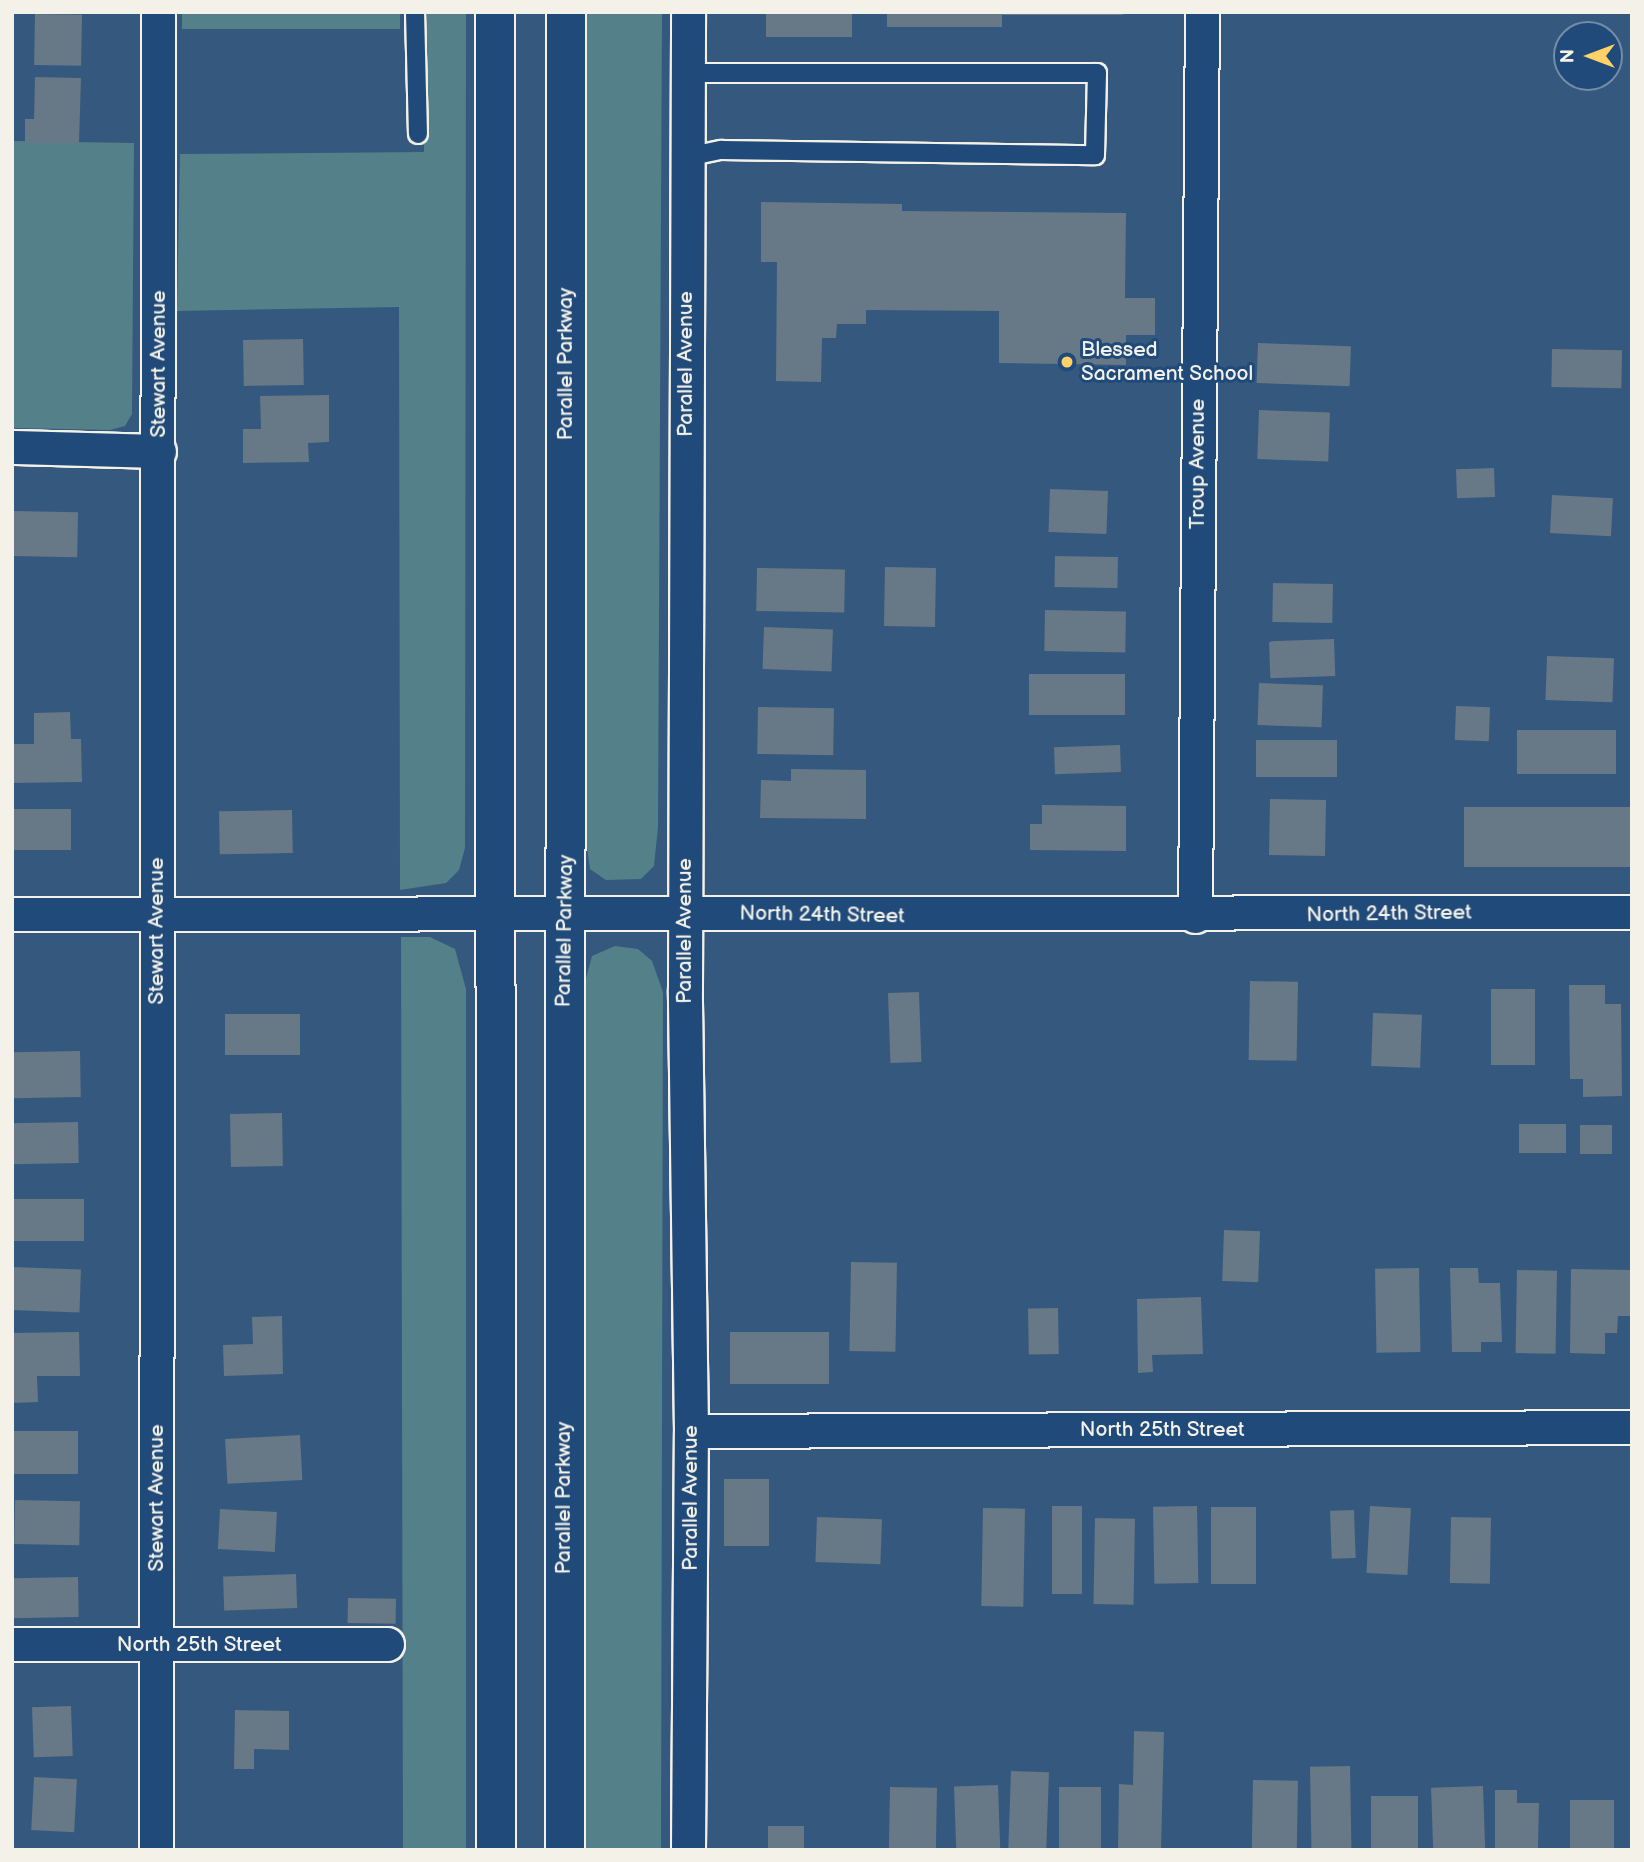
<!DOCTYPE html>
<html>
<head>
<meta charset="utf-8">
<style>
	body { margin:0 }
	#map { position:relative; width:1644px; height:1862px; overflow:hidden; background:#35587e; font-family:"Balsamiq Sans",sans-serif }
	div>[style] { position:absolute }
	.green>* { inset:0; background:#538089; transform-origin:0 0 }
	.building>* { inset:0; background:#677887; transform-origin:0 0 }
	.roads { filter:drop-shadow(2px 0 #f4f1e8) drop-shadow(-2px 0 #f4f1e8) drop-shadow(0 2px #f4f1e8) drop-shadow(0 -2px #f4f1e8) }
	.lane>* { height:18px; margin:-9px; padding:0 9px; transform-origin:9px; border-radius:9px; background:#1f4a7a }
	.street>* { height:33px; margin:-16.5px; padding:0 16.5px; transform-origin:16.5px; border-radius:16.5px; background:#1f4a7a }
	.secondary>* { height:38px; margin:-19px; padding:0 19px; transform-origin:19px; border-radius:19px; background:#1f4a7a }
	.dots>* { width:19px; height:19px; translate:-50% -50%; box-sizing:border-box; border:4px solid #1f4a7a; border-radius:50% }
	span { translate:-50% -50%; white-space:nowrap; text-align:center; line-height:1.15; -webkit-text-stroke:6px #1f4a7a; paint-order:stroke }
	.poi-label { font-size:21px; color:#f4f1e8 }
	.left { translate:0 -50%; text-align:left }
	.street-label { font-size:21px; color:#f4f1e8 }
	.frame { position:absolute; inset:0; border:14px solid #f4f1e8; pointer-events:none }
	.north { position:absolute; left:1553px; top:21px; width:70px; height:70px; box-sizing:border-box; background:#1f4a7a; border:2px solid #748da6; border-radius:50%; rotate:270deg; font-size:19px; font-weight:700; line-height:28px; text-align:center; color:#f4f1e8 }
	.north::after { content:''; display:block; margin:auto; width:24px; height:32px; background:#ffd166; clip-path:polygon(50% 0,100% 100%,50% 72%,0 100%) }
</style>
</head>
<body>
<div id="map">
	<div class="green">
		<i style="left:182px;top:12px;width:218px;height:17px"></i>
		<i style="clip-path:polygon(424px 12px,466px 12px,465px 848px,459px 870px,446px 883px,400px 890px,399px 307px,177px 311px,180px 154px,424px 152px)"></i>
		<i style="clip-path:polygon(586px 12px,662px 12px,658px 827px,654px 866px,641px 879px,606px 880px,590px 869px,585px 834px)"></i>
		<i style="clip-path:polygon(12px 141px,134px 143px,132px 414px,125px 426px,110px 430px,12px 428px)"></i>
		<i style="clip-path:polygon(401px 937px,430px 937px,455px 949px,466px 989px,466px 1850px,403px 1850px)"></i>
		<i style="clip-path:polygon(615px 946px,638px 949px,652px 961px,663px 992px,661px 1850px,580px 1850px,579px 1410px,585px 982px,592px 956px)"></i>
	</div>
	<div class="building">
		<i style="left:766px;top:12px;width:86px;height:25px"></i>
		<i style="clip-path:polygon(887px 12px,1123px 12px,1123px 15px,1002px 15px,1002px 27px,887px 27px)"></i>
		<i style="left:35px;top:14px;width:47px;height:51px;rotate:1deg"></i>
		<i style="clip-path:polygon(35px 77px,81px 78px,79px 143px,25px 143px,25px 119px,34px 119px)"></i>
		<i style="clip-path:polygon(761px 202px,902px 204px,902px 211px,1126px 213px,1125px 298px,1155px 298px,1155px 335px,1126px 335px,1126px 365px,999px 363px,999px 311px,866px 310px,866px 324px,837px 324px,836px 338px,822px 338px,821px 382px,776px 381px,777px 262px,761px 262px)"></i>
		<i style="left:303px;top:339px;width:46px;height:60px;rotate:89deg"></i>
		<i style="left:1258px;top:343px;width:93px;height:40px;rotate:2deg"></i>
		<i style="left:1552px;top:349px;width:70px;height:38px;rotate:1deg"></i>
		<i style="clip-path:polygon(329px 395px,329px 442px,308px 443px,309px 462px,243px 463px,243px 429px,261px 429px,260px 396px)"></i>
		<i style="left:1259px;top:410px;width:71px;height:49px;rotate:2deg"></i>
		<i style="left:1494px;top:468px;width:29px;height:38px;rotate:88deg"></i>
		<i style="left:1050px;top:489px;width:58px;height:43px;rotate:2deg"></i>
		<i style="left:1552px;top:495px;width:61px;height:38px;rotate:3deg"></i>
		<i style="left:12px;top:511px;width:66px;height:45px;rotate:1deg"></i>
		<i style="left:1055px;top:556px;width:63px;height:31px;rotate:1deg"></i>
		<i style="left:885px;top:567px;width:51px;height:59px;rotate:1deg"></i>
		<i style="left:757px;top:568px;width:88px;height:43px;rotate:1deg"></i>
		<i style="left:1273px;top:583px;width:60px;height:39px;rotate:1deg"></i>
		<i style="left:1045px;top:610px;width:81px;height:41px;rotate:1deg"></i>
		<i style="left:764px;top:627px;width:69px;height:42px;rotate:2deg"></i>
		<i style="left:1334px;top:639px;width:37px;height:65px;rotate:88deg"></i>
		<i style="left:1547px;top:656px;width:67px;height:44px;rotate:2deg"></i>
		<i style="left:1029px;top:674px;width:96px;height:41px"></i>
		<i style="left:1259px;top:683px;width:64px;height:42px;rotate:2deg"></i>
		<i style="left:1456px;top:706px;width:34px;height:34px;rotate:2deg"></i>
		<i style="left:758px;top:707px;width:76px;height:47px;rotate:1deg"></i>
		<i style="clip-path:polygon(70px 712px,71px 739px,81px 739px,82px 782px,12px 783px,12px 744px,34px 744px,34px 713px)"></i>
		<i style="left:1616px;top:730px;width:44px;height:99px;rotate:90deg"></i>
		<i style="left:1256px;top:740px;width:81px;height:37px"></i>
		<i style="left:1120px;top:745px;width:27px;height:66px;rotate:88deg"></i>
		<i style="clip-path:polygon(791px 769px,866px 770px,866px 819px,760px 818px,761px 780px,791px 781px)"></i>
		<i style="left:1270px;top:799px;width:56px;height:56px;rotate:1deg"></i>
		<i style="clip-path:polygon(1042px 805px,1126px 806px,1126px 851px,1030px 850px,1030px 824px,1042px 824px)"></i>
		<i style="left:1632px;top:807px;width:60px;height:168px;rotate:90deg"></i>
		<i style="left:12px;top:809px;width:59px;height:41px"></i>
		<i style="left:292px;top:810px;width:43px;height:73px;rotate:89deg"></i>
		<i style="left:1250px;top:981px;width:48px;height:79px;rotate:1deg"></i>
		<i style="clip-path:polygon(1569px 985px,1605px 985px,1605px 1004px,1621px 1004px,1622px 1096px,1583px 1097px,1583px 1079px,1570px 1079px)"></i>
		<i style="left:1491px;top:989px;width:44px;height:76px"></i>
		<i style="left:919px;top:992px;width:70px;height:31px;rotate:88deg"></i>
		<i style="left:1373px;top:1013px;width:49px;height:53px;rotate:2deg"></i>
		<i style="left:300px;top:1014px;width:41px;height:75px;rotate:90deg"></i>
		<i style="left:80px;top:1051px;width:46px;height:68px;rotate:89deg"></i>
		<i style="left:282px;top:1113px;width:53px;height:52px;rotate:89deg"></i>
		<i style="left:78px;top:1122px;width:41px;height:66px;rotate:89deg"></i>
		<i style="left:1519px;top:1124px;width:47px;height:29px"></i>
		<i style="left:1580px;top:1125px;width:32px;height:29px"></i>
		<i style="left:12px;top:1199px;width:72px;height:42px"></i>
		<i style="left:1224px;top:1230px;width:36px;height:51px;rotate:2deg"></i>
		<i style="left:851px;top:1262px;width:46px;height:89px;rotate:1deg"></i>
		<i style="left:12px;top:1267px;width:69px;height:43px;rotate:2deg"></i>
		<i style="left:1419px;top:1268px;width:84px;height:44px;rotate:89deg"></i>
		<i style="clip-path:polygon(1450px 1268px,1478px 1268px,1479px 1283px,1500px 1283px,1502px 1342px,1481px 1342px,1481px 1352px,1452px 1352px)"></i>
		<i style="clip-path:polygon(1571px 1269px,1632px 1270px,1632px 1316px,1618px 1316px,1617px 1333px,1605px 1333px,1605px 1354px,1570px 1353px)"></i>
		<i style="left:1517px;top:1270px;width:40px;height:83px;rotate:1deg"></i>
		<i style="clip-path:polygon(1201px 1297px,1203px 1354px,1152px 1355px,1153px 1372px,1138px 1373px,1137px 1299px)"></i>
		<i style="left:1058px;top:1308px;width:46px;height:30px;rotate:89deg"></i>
		<i style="clip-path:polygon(282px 1316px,283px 1374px,224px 1376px,223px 1345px,253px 1344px,252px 1317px)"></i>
		<i style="clip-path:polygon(79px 1332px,80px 1376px,37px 1376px,38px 1402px,12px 1403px,12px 1333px)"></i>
		<i style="left:730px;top:1332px;width:99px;height:52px"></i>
		<i style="left:13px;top:1431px;width:65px;height:43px"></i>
		<i style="left:300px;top:1435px;width:45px;height:75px;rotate:87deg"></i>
		<i style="left:724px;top:1479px;width:45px;height:67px"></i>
		<i style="left:15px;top:1500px;width:65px;height:44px;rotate:1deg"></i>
		<i style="left:1052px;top:1506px;width:30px;height:88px"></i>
		<i style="left:1197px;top:1506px;width:77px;height:44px;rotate:89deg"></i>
		<i style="left:1370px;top:1506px;width:41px;height:67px;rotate:3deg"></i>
		<i style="left:1211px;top:1507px;width:45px;height:77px"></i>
		<i style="left:983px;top:1508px;width:42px;height:98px;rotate:1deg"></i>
		<i style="left:220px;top:1509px;width:57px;height:40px;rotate:3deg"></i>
		<i style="left:1354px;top:1510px;width:48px;height:24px;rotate:88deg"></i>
		<i style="left:817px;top:1517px;width:65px;height:45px;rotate:2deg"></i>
		<i style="left:1451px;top:1517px;width:40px;height:66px;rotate:1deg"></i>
		<i style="left:1095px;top:1518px;width:40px;height:86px;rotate:1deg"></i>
		<i style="left:296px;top:1574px;width:34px;height:73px;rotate:88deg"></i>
		<i style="left:78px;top:1577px;width:40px;height:66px;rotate:89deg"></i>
		<i style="left:348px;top:1598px;width:48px;height:25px;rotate:1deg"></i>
		<i style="left:71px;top:1706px;width:50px;height:39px;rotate:88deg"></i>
		<i style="clip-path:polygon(235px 1710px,289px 1711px,289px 1750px,254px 1749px,254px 1769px,234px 1769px)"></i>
		<i style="clip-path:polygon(1134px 1731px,1164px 1732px,1161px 1850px,1118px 1850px,1119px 1784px,1133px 1785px)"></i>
		<i style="left:1350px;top:1766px;width:84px;height:40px;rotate:89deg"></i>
		<i style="left:1011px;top:1771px;width:38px;height:79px;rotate:2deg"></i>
		<i style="left:34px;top:1777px;width:43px;height:53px;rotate:3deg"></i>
		<i style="left:1253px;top:1780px;width:45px;height:70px;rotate:1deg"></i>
		<i style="left:998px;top:1785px;width:65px;height:44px;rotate:88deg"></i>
		<i style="left:1483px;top:1786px;width:64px;height:52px;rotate:88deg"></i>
		<i style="left:890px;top:1787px;width:47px;height:61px;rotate:1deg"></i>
		<i style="left:1059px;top:1787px;width:42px;height:61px"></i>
		<i style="clip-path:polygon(1495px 1790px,1517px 1790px,1517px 1803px,1539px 1803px,1538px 1849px,1495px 1849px)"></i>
		<i style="left:1371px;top:1796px;width:47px;height:54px"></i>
		<i style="left:1570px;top:1800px;width:44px;height:50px"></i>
		<i style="left:804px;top:1826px;width:24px;height:36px;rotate:90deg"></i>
	</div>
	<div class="roads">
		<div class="lane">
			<i style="left:415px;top:12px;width:122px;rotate:88.6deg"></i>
			<i style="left:687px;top:157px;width:35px;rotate:-12deg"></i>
			<i style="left:721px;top:150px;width:374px;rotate:0.8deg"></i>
			<i style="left:1095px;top:155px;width:82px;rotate:-88.6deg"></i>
			<i style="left:1097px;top:73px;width:410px;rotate:180deg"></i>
		</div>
		<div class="street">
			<i style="left:12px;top:447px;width:147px;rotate:1.6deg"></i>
			<i style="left:12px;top:914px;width:1620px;rotate:-0.07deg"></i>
			<i style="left:1195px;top:916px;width:904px;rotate:-89.56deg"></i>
			<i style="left:691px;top:1431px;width:941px;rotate:-0.24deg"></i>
			<i style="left:12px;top:1644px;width:375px"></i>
			<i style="left:156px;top:1850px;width:1838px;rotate:-89.94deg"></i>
			<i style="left:688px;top:1850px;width:419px;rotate:-89.6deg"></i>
			<i style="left:691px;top:1431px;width:442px;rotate:-90.8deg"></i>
			<i style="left:685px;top:989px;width:977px;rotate:-89.82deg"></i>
		</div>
		<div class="secondary">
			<i style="left:495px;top:12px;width:1838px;rotate:89.97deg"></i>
			<i style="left:565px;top:1850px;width:1838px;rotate:-89.97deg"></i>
		</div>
	</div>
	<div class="dots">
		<i style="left:1067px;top:362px;background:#ffd166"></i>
	</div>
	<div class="poi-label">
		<span class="left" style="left:1081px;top:362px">Blessed<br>Sacrament School</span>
	</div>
	<div class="street-label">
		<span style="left:159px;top:364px;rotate:-90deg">Stewart Avenue</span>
		<span style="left:566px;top:364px;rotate:-90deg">Parallel Parkway</span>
		<span style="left:686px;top:364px;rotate:-90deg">Parallel Avenue</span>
		<span style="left:1198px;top:464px;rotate:-90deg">Troup Avenue</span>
		<span style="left:1389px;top:914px;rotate:-1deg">North 24th Street</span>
		<span style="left:822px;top:915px;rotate:1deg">North 24th Street</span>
		<span style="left:157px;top:931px;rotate:-90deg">Stewart Avenue</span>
		<span style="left:565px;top:931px;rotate:-89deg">Parallel Parkway</span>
		<span style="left:685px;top:931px;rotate:-90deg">Parallel Avenue</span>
		<span style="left:1162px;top:1430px">North 25th Street</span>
		<span style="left:157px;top:1498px;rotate:-90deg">Stewart Avenue</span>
		<span style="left:564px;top:1498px;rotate:-90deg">Parallel Parkway</span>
		<span style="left:691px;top:1498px;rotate:-90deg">Parallel Avenue</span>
		<span style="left:199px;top:1645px">North 25th Street</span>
	</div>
	<div class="frame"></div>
	<div class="north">N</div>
</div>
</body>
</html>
